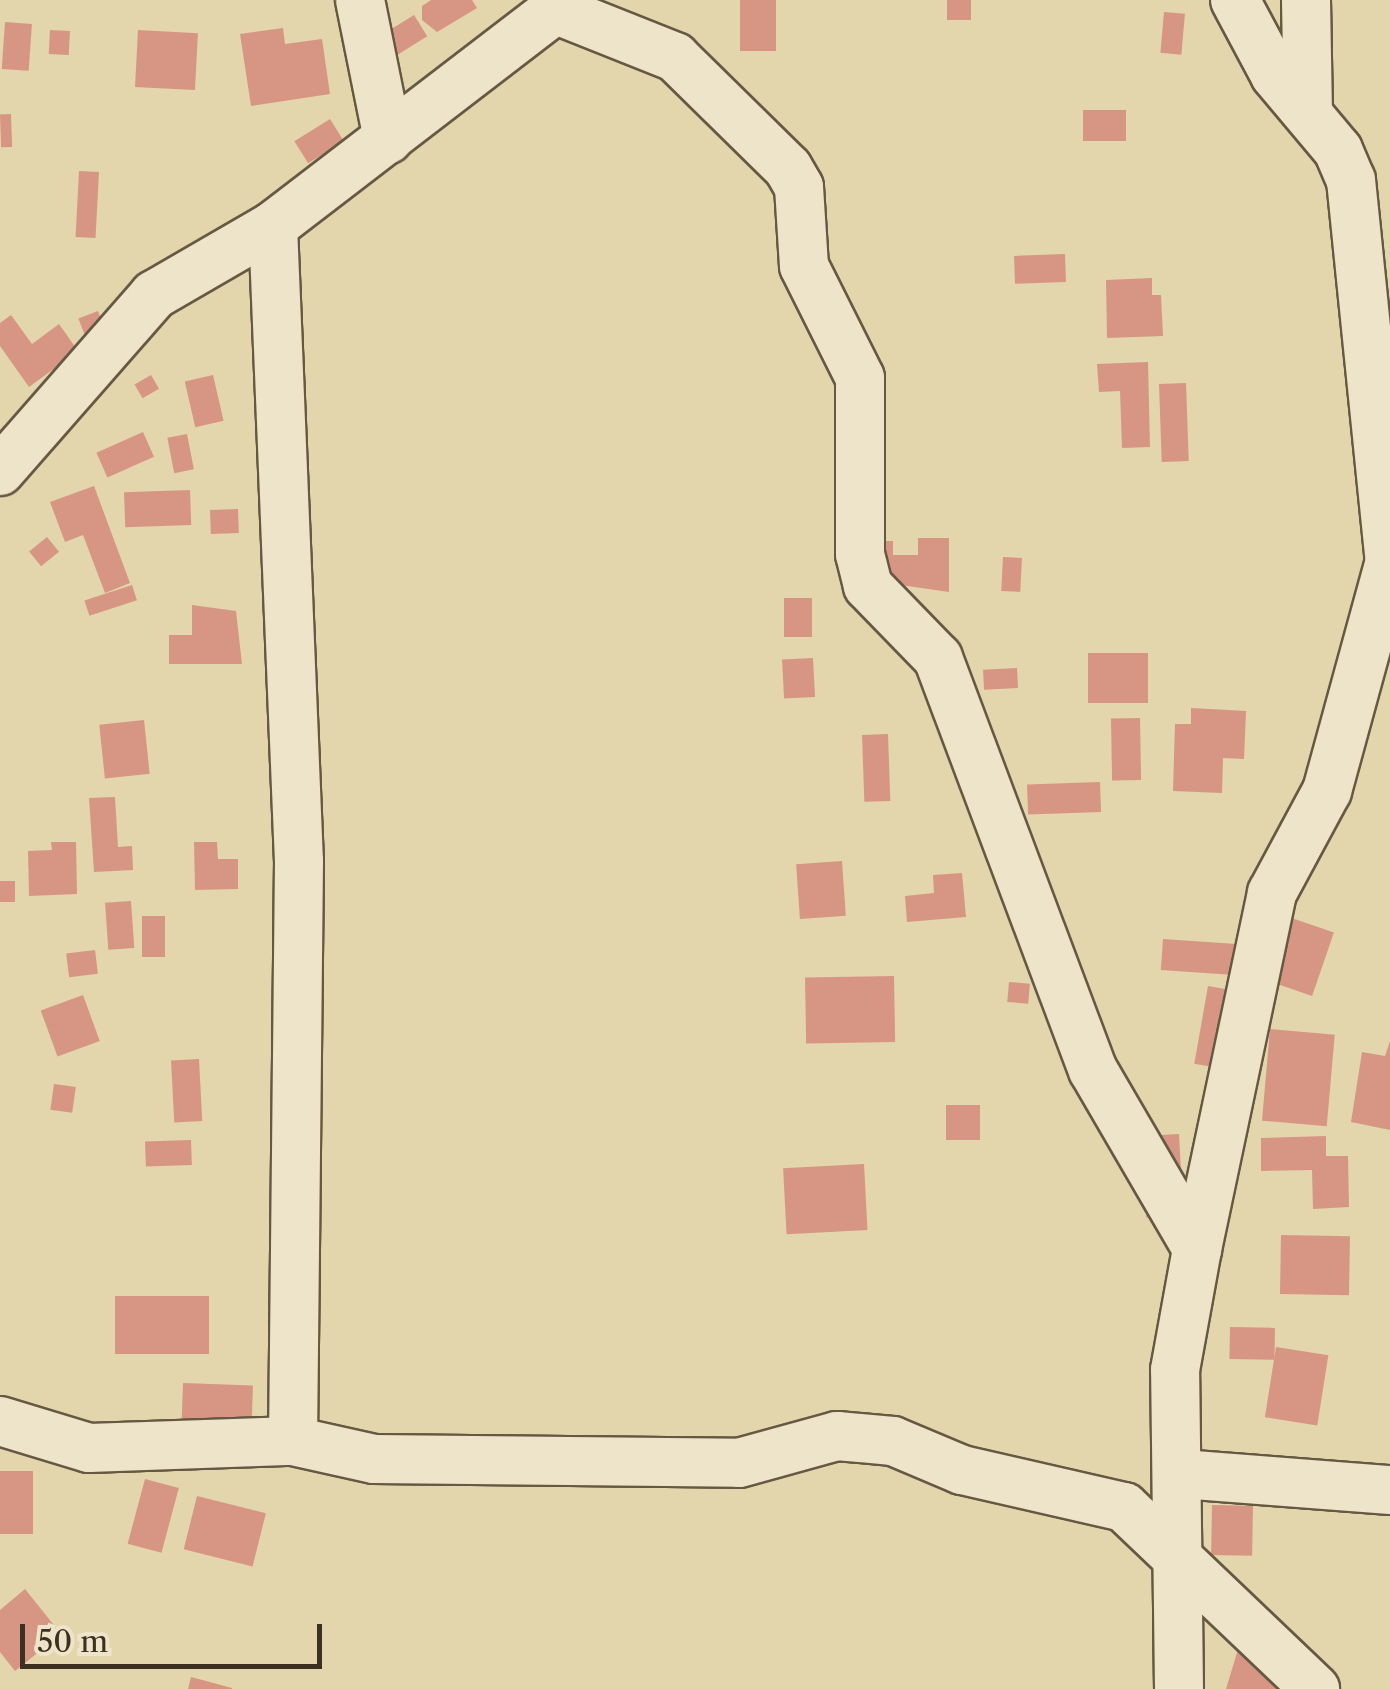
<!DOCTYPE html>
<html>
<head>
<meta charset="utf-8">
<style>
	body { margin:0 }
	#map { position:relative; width:1390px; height:1689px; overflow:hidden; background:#e3d5ac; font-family:"Libre Caslon Text",serif }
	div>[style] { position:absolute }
	.building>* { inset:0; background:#d79683; transform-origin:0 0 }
	.roads { filter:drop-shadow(2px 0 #665943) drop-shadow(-2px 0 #665943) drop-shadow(0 2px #665943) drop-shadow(0 -2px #665943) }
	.street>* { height:48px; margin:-24px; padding:0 24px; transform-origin:24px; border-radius:24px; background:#ede4c9 }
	span { translate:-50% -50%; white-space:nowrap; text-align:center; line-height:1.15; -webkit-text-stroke:8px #ede4c9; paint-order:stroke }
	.scale { position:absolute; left:20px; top:1624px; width:302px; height:45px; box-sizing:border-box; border:5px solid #3c3020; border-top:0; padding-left:12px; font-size:30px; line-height:35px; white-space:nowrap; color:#3c3020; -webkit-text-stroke:8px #ede4c9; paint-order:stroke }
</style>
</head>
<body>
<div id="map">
	<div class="building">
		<i style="clip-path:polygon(431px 0,472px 0,477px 8px,437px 32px,422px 20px,422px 6px)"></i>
		<i style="left:740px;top:0;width:36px;height:51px"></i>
		<i style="left:947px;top:0;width:24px;height:20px"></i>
		<i style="left:1164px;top:12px;width:21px;height:41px;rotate:5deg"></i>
		<i style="left:414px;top:15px;width:25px;height:36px;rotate:58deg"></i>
		<i style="left:5px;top:22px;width:27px;height:47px;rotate:4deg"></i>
		<i style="clip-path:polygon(283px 28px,285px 44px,322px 39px,330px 94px,251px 106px,240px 34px)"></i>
		<i style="left:50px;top:30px;width:20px;height:24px;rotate:3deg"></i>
		<i style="left:138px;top:30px;width:60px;height:57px;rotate:3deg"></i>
		<i style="left:1083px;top:110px;width:43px;height:31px"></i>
		<i style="left:11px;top:114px;width:33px;height:11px;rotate:88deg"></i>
		<i style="left:330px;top:119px;width:26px;height:42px;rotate:58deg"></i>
		<i style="left:79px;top:171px;width:20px;height:66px;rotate:3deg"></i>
		<i style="left:1065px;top:254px;width:28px;height:51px;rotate:88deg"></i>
		<i style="clip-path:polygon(1152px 278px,1152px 295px,1161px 295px,1163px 336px,1107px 338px,1106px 280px)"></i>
		<i style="left:98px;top:311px;width:25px;height:21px;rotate:69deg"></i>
		<i style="clip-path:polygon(11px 315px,32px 344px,59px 324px,78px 351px,29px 387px,0 346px,0 323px)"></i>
		<i style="clip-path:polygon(1148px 362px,1150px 447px,1122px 448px,1120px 391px,1099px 392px,1097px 364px)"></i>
		<i style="left:151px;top:375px;width:16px;height:19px;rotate:60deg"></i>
		<i style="left:213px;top:375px;width:47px;height:29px;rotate:77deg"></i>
		<i style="left:1186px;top:383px;width:78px;height:27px;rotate:88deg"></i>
		<i style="left:143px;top:432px;width:27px;height:51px;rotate:66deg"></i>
		<i style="left:187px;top:434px;width:36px;height:20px;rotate:79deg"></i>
		<i style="clip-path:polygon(94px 486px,130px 583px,105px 593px,83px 535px,65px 542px,50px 502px)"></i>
		<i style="left:190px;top:490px;width:35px;height:66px;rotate:88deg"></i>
		<i style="left:238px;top:509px;width:24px;height:28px;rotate:88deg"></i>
		<i style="left:47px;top:537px;width:19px;height:23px;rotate:51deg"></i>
		<i style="clip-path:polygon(918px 538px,949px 538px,949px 592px,880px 582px,880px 541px,893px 541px,893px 555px,918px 555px)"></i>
		<i style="left:1003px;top:557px;width:19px;height:34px;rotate:3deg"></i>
		<i style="left:132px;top:585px;width:16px;height:50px;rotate:72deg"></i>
		<i style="left:784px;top:598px;width:28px;height:39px"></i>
		<i style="clip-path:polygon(192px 605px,236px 611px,242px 664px,169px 664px,169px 635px,192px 635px)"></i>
		<i style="left:1088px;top:653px;width:60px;height:50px"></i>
		<i style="left:813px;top:658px;width:39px;height:31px;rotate:87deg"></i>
		<i style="left:1017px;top:668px;width:20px;height:34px;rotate:87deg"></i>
		<i style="clip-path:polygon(1191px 708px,1246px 711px,1244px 759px,1223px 758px,1222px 793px,1173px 791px,1175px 724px,1191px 724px)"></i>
		<i style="left:1140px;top:718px;width:62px;height:29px;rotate:89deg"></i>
		<i style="left:144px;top:720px;width:54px;height:45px;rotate:84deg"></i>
		<i style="left:888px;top:734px;width:67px;height:26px;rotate:88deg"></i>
		<i style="left:1100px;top:782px;width:30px;height:73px;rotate:88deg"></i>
		<i style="clip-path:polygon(115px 797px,118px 847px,132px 846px,133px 870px,94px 872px,89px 798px)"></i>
		<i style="clip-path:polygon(51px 842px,76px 842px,77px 894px,29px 896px,28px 851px,52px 850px)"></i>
		<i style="clip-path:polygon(194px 842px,217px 842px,218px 859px,238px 859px,238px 889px,195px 890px)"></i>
		<i style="left:842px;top:861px;width:55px;height:46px;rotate:86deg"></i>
		<i style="clip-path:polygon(962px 873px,966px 917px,907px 922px,905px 896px,934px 893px,933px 875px)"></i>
		<i style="left:0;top:881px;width:15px;height:21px"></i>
		<i style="left:131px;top:901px;width:47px;height:26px;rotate:86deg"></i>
		<i style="left:1280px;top:914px;width:57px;height:67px;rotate:19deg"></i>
		<i style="left:142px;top:916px;width:23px;height:41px"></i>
		<i style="left:1163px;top:939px;width:77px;height:31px;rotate:4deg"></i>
		<i style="left:95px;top:950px;width:24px;height:29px;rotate:83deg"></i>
		<i style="left:894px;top:976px;width:66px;height:89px;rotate:89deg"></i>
		<i style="left:1009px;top:982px;width:21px;height:20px;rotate:5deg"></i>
		<i style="left:1208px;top:986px;width:23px;height:79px;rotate:10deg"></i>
		<i style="left:83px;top:995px;width:49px;height:45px;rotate:70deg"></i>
		<i style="left:1270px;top:1029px;width:65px;height:92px;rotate:5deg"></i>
		<i style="clip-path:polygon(1390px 1041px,1390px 1130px,1351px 1122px,1362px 1052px,1385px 1056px)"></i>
		<i style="left:199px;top:1059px;width:62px;height:28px;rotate:87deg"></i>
		<i style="left:54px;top:1084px;width:22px;height:26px;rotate:8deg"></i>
		<i style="left:946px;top:1105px;width:34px;height:35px"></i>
		<i style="left:1179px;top:1134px;width:82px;height:37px;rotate:87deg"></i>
		<i style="clip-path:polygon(1326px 1136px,1326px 1156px,1348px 1156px,1349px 1207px,1313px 1209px,1312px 1170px,1261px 1171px,1261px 1138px)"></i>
		<i style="left:191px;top:1140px;width:25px;height:46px;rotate:88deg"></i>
		<i style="left:864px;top:1164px;width:66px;height:81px;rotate:87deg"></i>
		<i style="left:1281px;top:1235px;width:69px;height:59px;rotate:1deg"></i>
		<i style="left:115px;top:1296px;width:94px;height:58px"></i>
		<i style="left:1230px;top:1327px;width:45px;height:32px;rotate:1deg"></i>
		<i style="left:1276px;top:1347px;width:53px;height:71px;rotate:9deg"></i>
		<i style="left:183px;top:1383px;width:70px;height:44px;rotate:2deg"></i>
		<i style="left:0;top:1471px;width:33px;height:63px"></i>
		<i style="left:145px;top:1479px;width:35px;height:67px;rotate:15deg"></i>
		<i style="left:197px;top:1496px;width:71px;height:55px;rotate:14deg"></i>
		<i style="left:1212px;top:1505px;width:41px;height:50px;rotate:1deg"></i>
		<i style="clip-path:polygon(25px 1589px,61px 1634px,15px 1671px,0 1652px,0 1610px)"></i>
		<i style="clip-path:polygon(1239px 1646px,1286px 1689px,1226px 1689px)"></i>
		<i style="clip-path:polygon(191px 1677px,232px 1688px,232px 1689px,188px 1689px)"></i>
	</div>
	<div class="roads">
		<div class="street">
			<i style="left:360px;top:0;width:142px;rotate:78.6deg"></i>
			<i style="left:1235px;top:0;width:85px;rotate:61.9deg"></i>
			<i style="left:1275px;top:75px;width:98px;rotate:50deg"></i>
			<i style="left:1338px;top:150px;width:33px;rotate:67deg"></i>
			<i style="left:1351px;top:180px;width:383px;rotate:84.2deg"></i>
			<i style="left:1306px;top:0;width:112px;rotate:89deg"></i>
			<i style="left:557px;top:10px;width:127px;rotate:21.7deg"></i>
			<i style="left:675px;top:57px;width:158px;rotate:44.5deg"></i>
			<i style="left:788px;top:168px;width:22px;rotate:60deg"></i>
			<i style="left:799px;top:187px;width:79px;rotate:86.4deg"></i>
			<i style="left:804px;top:266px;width:125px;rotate:63.4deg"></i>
			<i style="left:860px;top:378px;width:176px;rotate:90deg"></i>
			<i style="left:860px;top:554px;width:33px;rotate:76deg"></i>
			<i style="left:868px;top:586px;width:100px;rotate:45.8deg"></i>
			<i style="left:938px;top:658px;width:440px;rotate:69.4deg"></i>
			<i style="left:1093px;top:1070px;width:207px;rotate:59.8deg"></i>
			<i style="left:273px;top:226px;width:636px;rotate:87.66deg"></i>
			<i style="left:299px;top:861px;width:580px;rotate:90.59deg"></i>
			<i style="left:0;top:471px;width:234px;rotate:-48.8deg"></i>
			<i style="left:154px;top:295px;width:138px;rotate:-30.1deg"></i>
			<i style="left:273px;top:226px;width:371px;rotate:-37.5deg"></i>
			<i style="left:0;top:1421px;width:93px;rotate:16.9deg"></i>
			<i style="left:89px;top:1448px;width:204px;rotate:-2deg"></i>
			<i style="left:293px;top:1441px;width:83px;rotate:12.5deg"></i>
			<i style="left:374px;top:1459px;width:365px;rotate:0.6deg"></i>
			<i style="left:739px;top:1463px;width:102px;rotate:-15.4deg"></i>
			<i style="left:837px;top:1436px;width:56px;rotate:5.1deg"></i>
			<i style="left:893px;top:1441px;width:75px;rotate:22.8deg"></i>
			<i style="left:962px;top:1470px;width:166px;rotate:12.9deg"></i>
			<i style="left:1124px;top:1507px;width:264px;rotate:43.6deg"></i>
			<i style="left:1181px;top:1474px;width:210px;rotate:4.4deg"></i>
			<i style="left:1179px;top:1689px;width:319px;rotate:-90.7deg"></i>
			<i style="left:1175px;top:1370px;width:123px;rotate:-79.7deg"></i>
			<i style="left:1197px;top:1249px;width:364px;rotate:-78.1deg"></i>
			<i style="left:1272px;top:893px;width:116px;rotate:-61.7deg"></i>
			<i style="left:1327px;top:791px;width:239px;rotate:-74.7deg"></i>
		</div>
	</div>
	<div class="scale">50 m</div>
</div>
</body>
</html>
